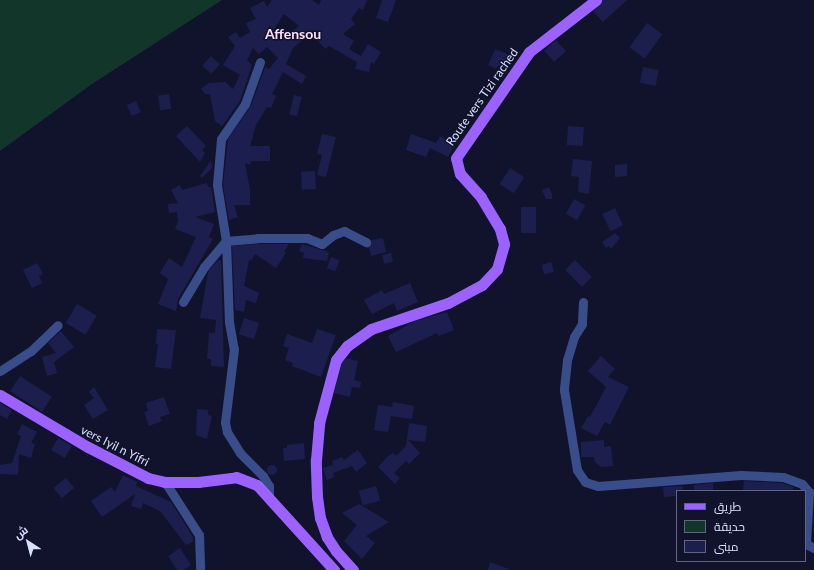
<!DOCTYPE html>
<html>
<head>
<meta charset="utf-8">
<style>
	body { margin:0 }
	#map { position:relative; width:814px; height:570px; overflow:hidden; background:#10132b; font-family:Lato,Cairo,sans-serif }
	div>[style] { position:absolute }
	.green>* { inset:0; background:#13362b }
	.building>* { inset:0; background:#1c1f4d; transform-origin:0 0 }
	.round { border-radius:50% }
	.minor>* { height:9px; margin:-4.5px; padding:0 4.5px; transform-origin:4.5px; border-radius:4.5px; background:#3a4d8b }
	.major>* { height:11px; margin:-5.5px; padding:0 5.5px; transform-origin:5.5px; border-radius:5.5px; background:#9b62ff }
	span { translate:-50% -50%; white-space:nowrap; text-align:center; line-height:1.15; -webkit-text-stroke:3px #10132b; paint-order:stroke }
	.street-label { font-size:12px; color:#dbe0ff }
	.quarter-label { font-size:14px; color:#ffddfc; font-weight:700 }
	.legend { position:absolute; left:676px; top:490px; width:130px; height:72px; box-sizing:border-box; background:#10132b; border:1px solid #616580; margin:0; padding:5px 7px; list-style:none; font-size:12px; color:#dbe0ff }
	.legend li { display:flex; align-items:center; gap:8px; height:20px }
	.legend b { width:20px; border:1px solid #616580 }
	.north { position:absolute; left:8px; top:522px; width:40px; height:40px; -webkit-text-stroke:3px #10132b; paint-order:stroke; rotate:324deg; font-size:11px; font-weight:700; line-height:16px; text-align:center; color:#dbe0ff }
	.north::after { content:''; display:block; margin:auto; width:14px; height:18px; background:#dbe0ff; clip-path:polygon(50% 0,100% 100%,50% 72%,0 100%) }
</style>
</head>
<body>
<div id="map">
	<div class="green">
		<i style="clip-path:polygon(0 0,222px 0,92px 84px,0 151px)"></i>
	</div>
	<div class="building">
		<i style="clip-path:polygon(evenodd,272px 0,312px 0,319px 5px,321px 0,367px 0,363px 10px,359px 8px,351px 19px,355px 24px,343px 34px,354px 41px,349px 49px,361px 56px,368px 44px,381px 52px,374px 64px,371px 62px,369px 72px,355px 69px,357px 62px,329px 46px,325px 49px,311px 33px,293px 48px,286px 64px,306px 76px,302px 84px,283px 72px,272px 94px,276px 96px,271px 108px,267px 107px,256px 125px,250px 146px,270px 146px,270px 161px,251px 161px,250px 165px,245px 163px,250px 190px,250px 205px,234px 205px,238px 217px,229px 220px,223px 185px,228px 139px,251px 106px,265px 67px,269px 69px,278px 58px,267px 47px,259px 54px,253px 48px,247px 60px,252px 65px,240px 101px,222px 126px,215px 121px,210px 94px,205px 94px,201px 89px,209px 83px,225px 82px,233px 89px,240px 75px,223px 65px,235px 46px,228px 37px,236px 32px,240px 38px,250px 32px,246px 23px,256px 19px,250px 8px,264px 1px,267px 7px,272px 0,284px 14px,299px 26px,286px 36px,271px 33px,284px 14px)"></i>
		<i style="clip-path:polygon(382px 0,396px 0,388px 22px,376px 18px)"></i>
		<i style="clip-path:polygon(603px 0,627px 0,603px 22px,593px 11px)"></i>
		<i style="left:647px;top:23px;width:19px;height:30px;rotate:36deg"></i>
		<i style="left:556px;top:40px;width:15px;height:16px;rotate:48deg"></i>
		<i style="clip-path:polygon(495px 49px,514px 57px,510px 67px,506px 66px,504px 69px,498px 66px,496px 69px,488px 65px)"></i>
		<i style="left:211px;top:56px;width:12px;height:13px;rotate:42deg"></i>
		<i style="left:643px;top:67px;width:16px;height:16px;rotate:11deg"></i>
		<i style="left:169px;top:94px;width:15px;height:11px;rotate:82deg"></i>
		<i style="left:294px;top:95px;width:8px;height:20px;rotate:14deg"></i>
		<i style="left:136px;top:101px;width:12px;height:10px;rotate:66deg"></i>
		<i style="clip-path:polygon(187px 126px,206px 146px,202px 150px,205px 153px,200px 162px,176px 136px)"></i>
		<i style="left:568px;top:126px;width:16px;height:19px;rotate:4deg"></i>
		<i style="clip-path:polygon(322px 134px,336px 137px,326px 177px,317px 175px,322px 155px,317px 154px)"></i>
		<i style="clip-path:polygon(411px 134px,436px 143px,440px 136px,455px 144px,448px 157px,430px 148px,426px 157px,406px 150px)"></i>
		<i style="clip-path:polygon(573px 159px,592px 161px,589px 194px,578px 192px,579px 177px,571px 176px)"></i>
		<i style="clip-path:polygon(211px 160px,212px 168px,202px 178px,200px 176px)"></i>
		<i style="clip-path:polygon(627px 164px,627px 176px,615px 177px,615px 165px)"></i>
		<i style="left:510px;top:168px;width:17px;height:19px;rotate:33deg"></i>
		<i style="left:315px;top:171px;width:18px;height:14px;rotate:87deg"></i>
		<i style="clip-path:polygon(207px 183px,208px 187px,211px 187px,215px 212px,195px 217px,214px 224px,209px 237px,213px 239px,178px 299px,176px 311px,158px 304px,168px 279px,160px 273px,169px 258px,182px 267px,196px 237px,175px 229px,178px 221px,177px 212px,169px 213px,168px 204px,178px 203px,171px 190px,180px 185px,182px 190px)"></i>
		<i style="clip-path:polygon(549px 187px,552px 194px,552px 199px,546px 199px,542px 190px)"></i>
		<i style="left:574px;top:199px;width:13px;height:17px;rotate:29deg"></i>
		<i style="left:521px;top:207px;width:15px;height:26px"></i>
		<i style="left:615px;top:208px;width:19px;height:14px;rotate:65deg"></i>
		<i style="clip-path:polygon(615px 233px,620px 238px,611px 249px,609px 246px,606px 248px,602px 242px)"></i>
		<i style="clip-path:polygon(383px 238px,386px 252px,371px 256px,369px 247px,372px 240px)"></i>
		<i style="clip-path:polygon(257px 244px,289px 244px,284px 252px,286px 253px,276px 268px,255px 254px,251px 261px,249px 260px,244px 286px,259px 293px,256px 303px,246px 300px,244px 312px,235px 310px,232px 246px)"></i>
		<i style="clip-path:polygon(302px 244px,329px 252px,327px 261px,303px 258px,304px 253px,299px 251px)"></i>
		<i style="left:391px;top:253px;width:9px;height:9px;rotate:77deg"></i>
		<i style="left:331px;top:257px;width:9px;height:12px;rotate:21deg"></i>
		<i style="clip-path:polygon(218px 260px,221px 261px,224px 367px,211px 366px,211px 359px,207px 359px,209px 333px,215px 333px,216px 320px,200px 318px,207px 278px,209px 270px)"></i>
		<i style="left:575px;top:260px;width:24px;height:14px;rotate:45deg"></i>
		<i style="left:551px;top:262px;width:10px;height:10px;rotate:73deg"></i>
		<i style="clip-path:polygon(37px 263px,43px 274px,39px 276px,42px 283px,32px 288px,23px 270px)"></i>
		<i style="clip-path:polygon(410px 283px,418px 302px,397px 311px,394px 303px,372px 314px,364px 300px,382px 290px,384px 294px)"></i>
		<i style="left:77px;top:304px;width:23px;height:22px;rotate:31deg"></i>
		<i style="clip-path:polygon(447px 312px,454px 330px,439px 336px,437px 333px,396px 352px,388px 336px,415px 321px)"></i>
		<i style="left:244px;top:318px;width:16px;height:17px;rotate:18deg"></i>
		<i style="clip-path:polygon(157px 329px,176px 330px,171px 369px,155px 367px,158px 344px,156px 344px)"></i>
		<i style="clip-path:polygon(317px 329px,336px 335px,321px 377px,292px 366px,293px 363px,285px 360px,289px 348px,283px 346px,287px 334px,312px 343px)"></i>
		<i style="clip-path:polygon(61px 331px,74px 347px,54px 362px,57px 373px,47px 376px,42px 357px,56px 353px,48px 343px)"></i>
		<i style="clip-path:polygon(601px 356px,615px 369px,608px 377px,629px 387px,610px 425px,605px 422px,597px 436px,581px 428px,588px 416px,590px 417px,606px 387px,588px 371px)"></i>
		<i style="clip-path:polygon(346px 358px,358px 361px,354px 380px,361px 382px,360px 388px,352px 387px,350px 397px,334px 393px,342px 363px)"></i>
		<i style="left:20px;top:376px;width:38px;height:18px;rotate:33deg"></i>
		<i style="clip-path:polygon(94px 387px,108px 410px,93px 419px,84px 405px,94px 398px,89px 392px)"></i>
		<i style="clip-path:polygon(164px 397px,170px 414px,160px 417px,162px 421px,149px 426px,144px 412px,148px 411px,146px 403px)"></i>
		<i style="clip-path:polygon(393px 402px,414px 406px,412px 419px,391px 416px,388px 432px,374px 430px,378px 405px,392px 407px)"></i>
		<i style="clip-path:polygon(0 403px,12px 410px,7px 419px,0 415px)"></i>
		<i style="clip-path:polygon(197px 409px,208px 410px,208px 415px,212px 416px,207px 439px,196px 435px)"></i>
		<i style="clip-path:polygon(409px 423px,427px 426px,425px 442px,408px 440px,420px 453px,409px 464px,406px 461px,394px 473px,400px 478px,395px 484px,378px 467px,388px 456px,393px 453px,396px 456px,406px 446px)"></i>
		<i style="clip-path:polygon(22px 424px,37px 432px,31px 443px,35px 444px,31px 458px,19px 454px,18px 475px,0 474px,0 465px,12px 463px,21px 436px,17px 434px)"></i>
		<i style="left:58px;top:438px;width:16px;height:14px;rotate:30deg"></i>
		<i style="clip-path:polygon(604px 440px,604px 447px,611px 446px,613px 466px,601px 467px,595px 462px,594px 457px,581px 457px,581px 442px)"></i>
		<i style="clip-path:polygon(304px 443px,305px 459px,284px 461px,283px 448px,287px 448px,287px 445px)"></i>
		<i style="clip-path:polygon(358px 450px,367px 463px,356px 472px,352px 466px,333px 473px,334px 477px,327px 480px,323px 468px,333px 465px,332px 461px,342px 457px,344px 460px)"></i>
		<i class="round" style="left:267px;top:465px;width:10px;height:10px"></i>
		<i style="clip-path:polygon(123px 475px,137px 482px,136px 486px,171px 502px,193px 537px,193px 542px,186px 545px,160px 511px,143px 503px,141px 509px,131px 506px,135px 494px,102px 517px,91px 501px,111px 487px,115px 492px)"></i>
		<i style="left:66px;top:478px;width:13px;height:16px;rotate:51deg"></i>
		<i style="clip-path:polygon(744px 481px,782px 483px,793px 487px,793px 491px,743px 490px)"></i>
		<i style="clip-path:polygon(713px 483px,713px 491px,694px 491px,694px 485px)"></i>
		<i style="left:376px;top:486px;width:15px;height:18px;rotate:74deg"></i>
		<i style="clip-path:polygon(682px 486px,683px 491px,677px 491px,677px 496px,664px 497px,663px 487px)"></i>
		<i style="clip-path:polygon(359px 504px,389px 522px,366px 536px,375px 543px,362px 559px,344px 541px,357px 525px,342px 513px)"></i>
		<i style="clip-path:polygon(180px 548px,191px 565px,184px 570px,177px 570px,168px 556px)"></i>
		<i style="clip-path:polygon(490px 562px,509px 569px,509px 570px,488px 570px)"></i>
	</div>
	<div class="minor">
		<i style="left:260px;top:62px;width:45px;rotate:109.7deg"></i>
		<i style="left:245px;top:104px;width:42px;rotate:124.4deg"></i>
		<i style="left:221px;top:139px;width:46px;rotate:95deg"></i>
		<i style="left:217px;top:185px;width:57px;rotate:80.9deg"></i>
		<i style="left:226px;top:241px;width:81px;rotate:87.9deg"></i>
		<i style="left:229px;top:322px;width:27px;rotate:80deg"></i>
		<i style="left:234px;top:349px;width:74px;rotate:97deg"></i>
		<i style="left:225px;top:422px;width:10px;rotate:79deg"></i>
		<i style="left:227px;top:432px;width:25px;rotate:58deg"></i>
		<i style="left:240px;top:453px;width:33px;rotate:45deg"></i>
		<i style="left:263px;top:476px;width:12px;rotate:59deg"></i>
		<i style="left:269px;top:486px;width:10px;rotate:90deg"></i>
		<i style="left:183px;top:302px;width:41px;rotate:-59deg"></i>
		<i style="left:204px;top:267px;width:34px;rotate:-50deg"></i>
		<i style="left:226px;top:241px;width:32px;rotate:-5deg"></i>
		<i style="left:258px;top:238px;width:49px"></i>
		<i style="left:307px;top:238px;width:16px;rotate:22deg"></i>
		<i style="left:322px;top:244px;width:14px;rotate:-39deg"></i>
		<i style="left:333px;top:235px;width:12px;rotate:-20deg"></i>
		<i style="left:344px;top:231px;width:25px;rotate:27deg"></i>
		<i style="left:583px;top:302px;width:22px;rotate:93deg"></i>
		<i style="left:582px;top:324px;width:15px;rotate:122deg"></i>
		<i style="left:574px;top:337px;width:24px;rotate:107deg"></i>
		<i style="left:567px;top:360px;width:30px;rotate:96deg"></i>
		<i style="left:564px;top:390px;width:81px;rotate:80.8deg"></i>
		<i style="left:577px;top:470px;width:14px;rotate:56deg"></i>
		<i style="left:585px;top:482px;width:14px;rotate:17deg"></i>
		<i style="left:598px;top:486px;width:143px;rotate:-4.4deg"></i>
		<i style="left:741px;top:475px;width:42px;rotate:2.7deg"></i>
		<i style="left:783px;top:477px;width:20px;rotate:20deg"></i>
		<i style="left:802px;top:484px;width:11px;rotate:49deg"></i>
		<i style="left:809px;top:492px;width:50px;rotate:93.4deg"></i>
		<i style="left:806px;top:542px;width:4px;rotate:56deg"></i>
		<i style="left:808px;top:545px;width:7px;rotate:27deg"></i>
		<i style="left:0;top:371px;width:37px;rotate:-33deg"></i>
		<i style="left:31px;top:351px;width:37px;rotate:-44deg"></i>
		<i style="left:165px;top:482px;width:63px;rotate:57.3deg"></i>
		<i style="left:199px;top:535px;width:35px;rotate:88deg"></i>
	</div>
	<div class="major">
		<i style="left:0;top:395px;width:102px;rotate:30.6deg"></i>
		<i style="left:88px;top:447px;width:68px;rotate:27.3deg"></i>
		<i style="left:148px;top:478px;width:17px;rotate:13deg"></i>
		<i style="left:165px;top:482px;width:33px"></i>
		<i style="left:198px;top:482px;width:38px;rotate:-7deg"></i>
		<i style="left:236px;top:477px;width:22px;rotate:21deg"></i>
		<i style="left:257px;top:485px;width:115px;rotate:47.8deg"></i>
		<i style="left:353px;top:570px;width:25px;rotate:-132deg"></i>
		<i style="left:336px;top:551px;width:17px;rotate:-123deg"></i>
		<i style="left:327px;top:537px;width:20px;rotate:-110deg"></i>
		<i style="left:320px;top:518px;width:21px;rotate:-98deg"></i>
		<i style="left:317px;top:497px;width:37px;rotate:-92deg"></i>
		<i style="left:316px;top:460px;width:37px;rotate:-85deg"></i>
		<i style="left:319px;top:423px;width:65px;rotate:-74.9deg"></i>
		<i style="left:336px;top:360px;width:18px;rotate:-52deg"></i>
		<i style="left:347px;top:346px;width:29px;rotate:-35deg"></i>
		<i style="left:371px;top:329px;width:81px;rotate:-18.7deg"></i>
		<i style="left:448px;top:303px;width:38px;rotate:-28deg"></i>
		<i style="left:482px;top:285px;width:22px;rotate:-47deg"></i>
		<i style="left:497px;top:269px;width:26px;rotate:-74deg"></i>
		<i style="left:504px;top:244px;width:16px;rotate:-105deg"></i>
		<i style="left:500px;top:229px;width:37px;rotate:-121deg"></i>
		<i style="left:481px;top:197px;width:31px;rotate:-132deg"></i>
		<i style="left:460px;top:174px;width:16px;rotate:-104deg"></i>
		<i style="left:456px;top:158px;width:129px;rotate:-55.4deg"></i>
		<i style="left:529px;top:52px;width:85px;rotate:-37.8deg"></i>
	</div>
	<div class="street-label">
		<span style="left:482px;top:97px;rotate:-55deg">Route vers Tizi rached</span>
		<span style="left:115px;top:446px;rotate:27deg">vers Iγil n Yifri</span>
	</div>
	<div class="quarter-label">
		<span style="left:293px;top:34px">Affensou</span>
	</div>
	<ul class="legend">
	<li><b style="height:5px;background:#9b62ff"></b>طريق</li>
	<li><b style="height:11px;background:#13362b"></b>حديقة</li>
	<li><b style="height:11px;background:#1c1f4d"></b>مبنى</li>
	</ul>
	<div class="north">ش</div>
</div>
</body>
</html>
